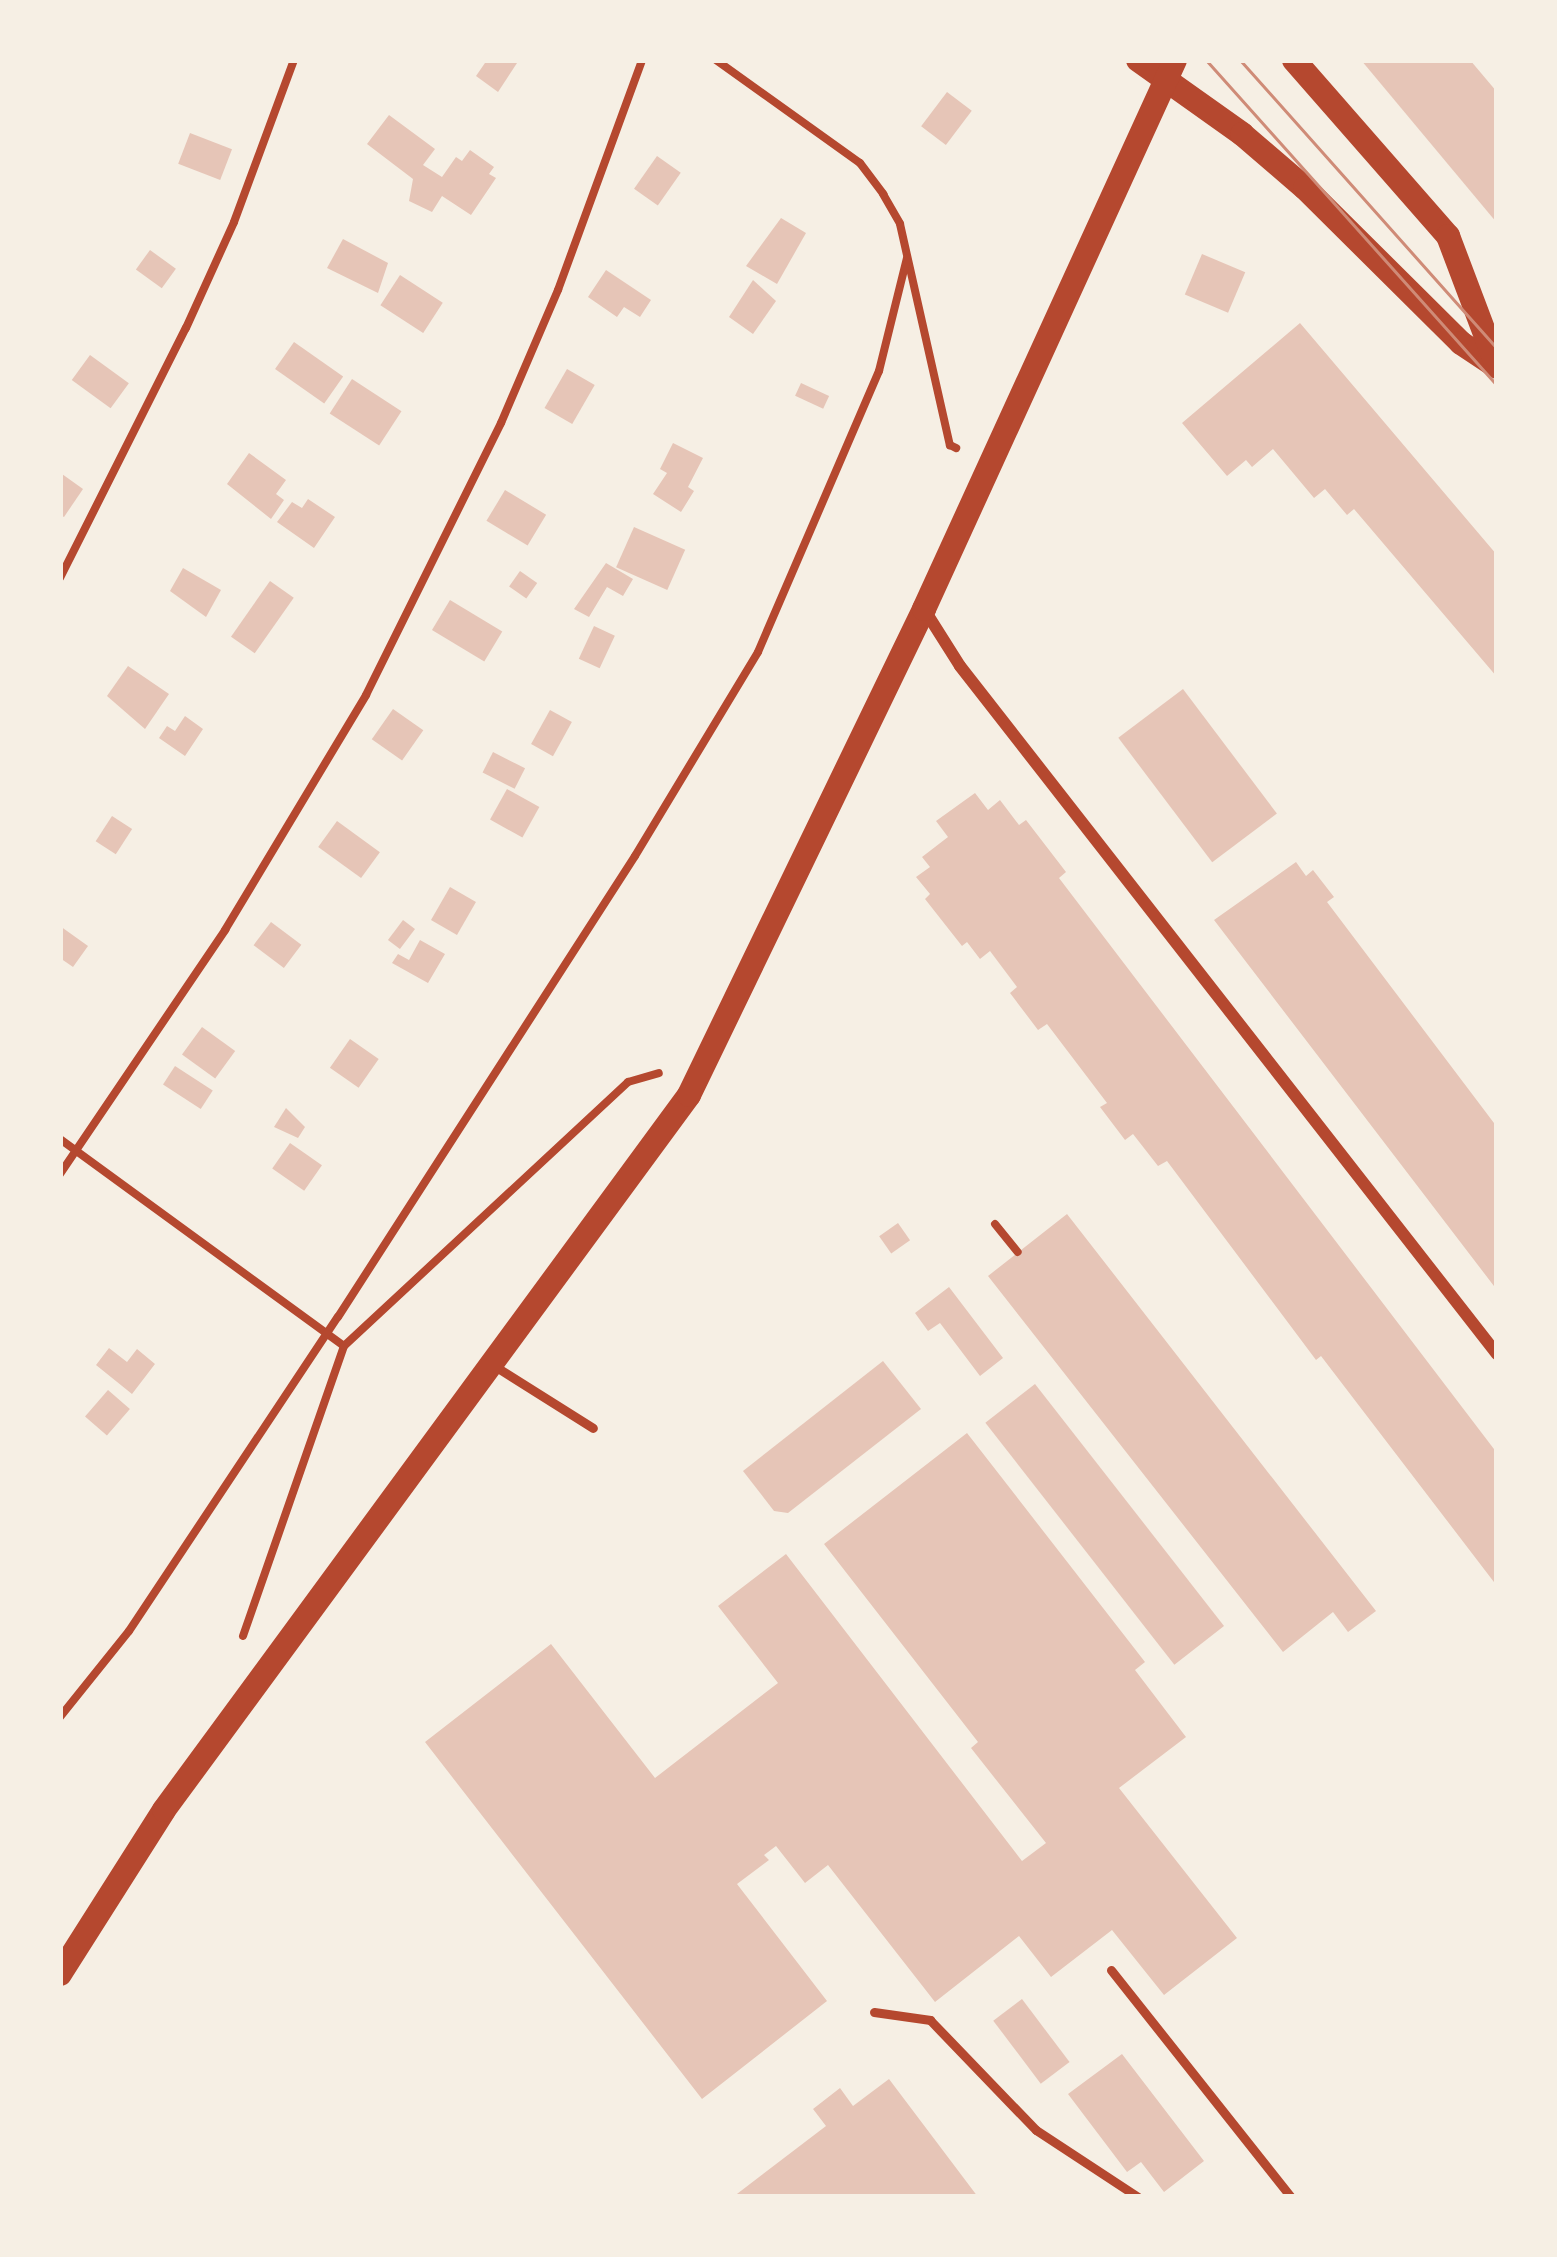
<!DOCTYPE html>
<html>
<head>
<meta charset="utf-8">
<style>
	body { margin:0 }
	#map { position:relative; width:1557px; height:2257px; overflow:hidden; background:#f6efe4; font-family:"PT Sans",sans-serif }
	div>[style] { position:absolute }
	.building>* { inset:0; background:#e6c5b7; transform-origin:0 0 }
	.path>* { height:8px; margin:-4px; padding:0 4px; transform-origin:4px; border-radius:4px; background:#b5482f }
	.service>* { height:9px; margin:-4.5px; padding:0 4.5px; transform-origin:4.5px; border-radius:4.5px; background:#b5482f }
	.minor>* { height:12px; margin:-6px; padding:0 6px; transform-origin:6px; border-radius:6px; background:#b5482f }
	.secondary>* { height:24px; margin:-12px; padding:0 12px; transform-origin:12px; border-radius:12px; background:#b5482f }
	.tram>* { height:3px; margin:-1.5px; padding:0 1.5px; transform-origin:1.5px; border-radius:1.5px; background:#cf8b77 }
	span { translate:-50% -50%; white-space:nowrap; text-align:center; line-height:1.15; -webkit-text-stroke:12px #f6efe4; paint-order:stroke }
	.frame { position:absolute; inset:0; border:63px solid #f6efe4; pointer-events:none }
</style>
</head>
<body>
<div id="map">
	<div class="building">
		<i style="clip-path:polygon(487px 60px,519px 60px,498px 92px,476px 76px)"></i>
		<i style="clip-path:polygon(1361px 60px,1470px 60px,1497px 92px,1497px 223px)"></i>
		<i style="left:947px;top:92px;width:31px;height:43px;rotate:37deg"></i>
		<i style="clip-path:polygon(389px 115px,435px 149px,423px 165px,442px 177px,456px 157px,462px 161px,470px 150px,494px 167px,489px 174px,496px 178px,471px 215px,442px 196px,432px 212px,409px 201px,413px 179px,367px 144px)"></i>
		<i style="left:190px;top:133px;width:45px;height:33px;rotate:21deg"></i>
		<i style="left:657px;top:156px;width:29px;height:40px;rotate:35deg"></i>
		<i style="clip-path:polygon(781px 218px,806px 233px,777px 284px,746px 266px)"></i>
		<i style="clip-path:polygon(343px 239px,388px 263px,378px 293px,327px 268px)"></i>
		<i style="left:150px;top:250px;width:32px;height:24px;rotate:36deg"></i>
		<i style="left:1202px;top:254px;width:47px;height:44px;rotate:23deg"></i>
		<i style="clip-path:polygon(606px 270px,651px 300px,640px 317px,624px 307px,617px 317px,588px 297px)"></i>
		<i style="left:400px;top:275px;width:51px;height:36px;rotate:33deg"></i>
		<i style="clip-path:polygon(753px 280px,776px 301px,753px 334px,729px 317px)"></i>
		<i style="clip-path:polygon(1300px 323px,1497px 555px,1497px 677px,1354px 509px,1347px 515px,1325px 489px,1314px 498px,1273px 449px,1252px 467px,1246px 460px,1227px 476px,1182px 423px)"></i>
		<i style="left:294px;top:342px;width:60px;height:33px;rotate:35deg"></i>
		<i style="left:90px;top:355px;width:48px;height:31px;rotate:36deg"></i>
		<i style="left:567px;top:369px;width:32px;height:45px;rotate:30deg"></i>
		<i style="left:352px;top:379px;width:59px;height:41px;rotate:33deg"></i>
		<i style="left:801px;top:383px;width:31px;height:14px;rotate:25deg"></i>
		<i style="clip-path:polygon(673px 443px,703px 458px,688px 487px,694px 491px,681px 512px,653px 494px,667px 473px,660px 469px)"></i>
		<i style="clip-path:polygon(249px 453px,286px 480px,276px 494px,284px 500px,271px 519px,227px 484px)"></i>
		<i style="clip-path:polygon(62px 474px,83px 489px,64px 517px,60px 515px)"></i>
		<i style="left:505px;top:490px;width:48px;height:36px;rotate:31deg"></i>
		<i style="clip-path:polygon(308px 499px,335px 517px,314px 548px,277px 522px,292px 502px,302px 508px)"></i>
		<i style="left:634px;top:527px;width:56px;height:44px;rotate:24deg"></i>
		<i style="clip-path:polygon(606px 563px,633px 579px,623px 596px,607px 587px,589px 617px,574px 609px)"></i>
		<i style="clip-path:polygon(183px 568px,221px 590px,206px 617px,170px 591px)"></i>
		<i style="left:520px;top:571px;width:21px;height:19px;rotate:35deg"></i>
		<i style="left:270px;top:581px;width:29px;height:68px;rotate:35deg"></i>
		<i style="left:450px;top:600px;width:61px;height:35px;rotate:31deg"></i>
		<i style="left:594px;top:626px;width:23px;height:36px;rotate:25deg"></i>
		<i style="clip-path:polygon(128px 666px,169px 694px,145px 729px,107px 696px)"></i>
		<i style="left:1183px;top:689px;width:156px;height:81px;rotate:53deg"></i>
		<i style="left:393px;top:709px;width:37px;height:37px;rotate:35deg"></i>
		<i style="left:550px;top:710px;width:25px;height:39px;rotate:29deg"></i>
		<i style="clip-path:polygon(185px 716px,203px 729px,185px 756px,159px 738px,167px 726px,175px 731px)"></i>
		<i style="left:493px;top:752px;width:36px;height:23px;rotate:27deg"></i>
		<i style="left:507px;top:789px;width:37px;height:35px;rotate:29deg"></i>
		<i style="clip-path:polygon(975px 793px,988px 810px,1000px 800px,1019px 825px,1026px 820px,1066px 872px,1059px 878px,1497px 1453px,1497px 1586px,1321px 1356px,1316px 1360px,1167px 1161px,1158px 1166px,1133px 1134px,1125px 1140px,1100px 1107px,1107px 1103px,1047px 1024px,1038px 1030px,1010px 993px,1017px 987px,990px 951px,980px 959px,967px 942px,962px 946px,925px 899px,930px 894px,916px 877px,930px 867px,922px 857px,948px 837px,936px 821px)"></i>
		<i style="left:112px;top:816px;width:24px;height:30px;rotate:33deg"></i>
		<i style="left:337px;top:821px;width:53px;height:32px;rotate:36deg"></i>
		<i style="clip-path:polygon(1296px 862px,1306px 876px,1313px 870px,1334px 897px,1327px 902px,1497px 1127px,1497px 1290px,1214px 920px)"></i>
		<i style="left:450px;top:887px;width:30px;height:38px;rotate:30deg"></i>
		<i style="left:403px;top:920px;width:15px;height:25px;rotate:37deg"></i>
		<i style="left:271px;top:922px;width:38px;height:29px;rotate:37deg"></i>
		<i style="clip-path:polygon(60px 926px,88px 946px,73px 967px,60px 958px)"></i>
		<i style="clip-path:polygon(420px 940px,445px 954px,428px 983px,392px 963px,398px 954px,409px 960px)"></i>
		<i style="left:202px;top:1027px;width:41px;height:34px;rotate:36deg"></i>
		<i style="left:350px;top:1039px;width:35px;height:35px;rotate:35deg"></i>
		<i style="left:175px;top:1066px;width:45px;height:22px;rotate:33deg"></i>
		<i style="clip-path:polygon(286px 1108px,305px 1127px,298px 1138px,274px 1127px)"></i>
		<i style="left:290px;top:1143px;width:39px;height:31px;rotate:35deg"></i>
		<i style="clip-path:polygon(1067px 1214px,1376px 1611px,1348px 1632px,1333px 1612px,1283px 1652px,988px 1276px)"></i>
		<i style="left:898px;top:1223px;width:21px;height:23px;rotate:55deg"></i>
		<i style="clip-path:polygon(949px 1287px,1003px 1358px,980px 1376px,940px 1323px,928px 1331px,915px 1313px)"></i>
		<i style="clip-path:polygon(109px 1348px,127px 1362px,137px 1349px,155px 1364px,132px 1394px,96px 1365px)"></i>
		<i style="clip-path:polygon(883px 1361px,921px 1409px,788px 1513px,774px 1511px,743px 1471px)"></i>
		<i style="left:1035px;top:1384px;width:307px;height:63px;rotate:52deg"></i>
		<i style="left:108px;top:1390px;width:29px;height:35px;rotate:41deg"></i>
		<i style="clip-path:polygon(967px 1433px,1145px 1662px,1135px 1670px,1186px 1737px,1119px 1788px,1237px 1938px,1164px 1995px,1112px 1930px,1051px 1977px,1019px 1936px,935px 2002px,828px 1865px,805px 1883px,776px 1846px,764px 1855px,769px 1860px,737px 1884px,827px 2001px,702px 2099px,425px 1742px,551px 1644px,655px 1778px,778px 1683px,718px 1606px,786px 1554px,1022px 1861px,1046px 1843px,971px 1748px,978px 1742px,824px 1544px)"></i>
		<i style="left:1022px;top:1999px;width:79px;height:36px;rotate:53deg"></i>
		<i style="clip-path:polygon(1122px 2054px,1204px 2161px,1164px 2192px,1141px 2162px,1127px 2172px,1068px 2094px)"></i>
		<i style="clip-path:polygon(889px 2079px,978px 2197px,733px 2197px,826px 2126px,813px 2109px,840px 2088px,853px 2106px)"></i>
	</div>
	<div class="path">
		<i style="left:716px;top:60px;width:177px;rotate:35.6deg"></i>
		<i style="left:860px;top:163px;width:39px;rotate:53deg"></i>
		<i style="left:883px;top:194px;width:34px;rotate:60deg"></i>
		<i style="left:900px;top:224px;width:227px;rotate:77.3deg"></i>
		<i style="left:950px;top:445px;width:7px;rotate:27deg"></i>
		<i style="left:60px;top:578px;width:280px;rotate:-63.3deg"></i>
		<i style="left:186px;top:328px;width:116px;rotate:-65.6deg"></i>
		<i style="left:234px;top:222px;width:173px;rotate:-69.7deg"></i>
		<i style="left:60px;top:1139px;width:351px;rotate:36.1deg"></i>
		<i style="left:60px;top:1174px;width:295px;rotate:-55.9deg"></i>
		<i style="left:225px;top:930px;width:274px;rotate:-59deg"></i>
		<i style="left:366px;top:695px;width:304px;rotate:-63.6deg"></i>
		<i style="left:501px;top:423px;width:145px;rotate:-66.8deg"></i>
		<i style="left:558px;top:290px;width:245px;rotate:-69.9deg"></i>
		<i style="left:995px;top:1224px;width:36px;rotate:51deg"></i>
		<i style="left:243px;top:1636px;width:307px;rotate:-70.8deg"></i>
		<i style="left:344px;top:1346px;width:388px;rotate:-42.9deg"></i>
		<i style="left:628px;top:1082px;width:32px;rotate:-16deg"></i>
		<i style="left:60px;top:1717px;width:110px;rotate:-51.3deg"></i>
		<i style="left:129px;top:1631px;width:377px;rotate:-56.4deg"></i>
		<i style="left:338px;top:1317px;width:548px;rotate:-57.21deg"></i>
		<i style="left:635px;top:856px;width:238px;rotate:-58.9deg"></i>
		<i style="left:758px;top:652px;width:306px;rotate:-66.7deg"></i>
		<i style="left:879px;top:371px;width:116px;rotate:-76.1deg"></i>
	</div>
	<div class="service">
		<i style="left:493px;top:1365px;width:118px;rotate:32.2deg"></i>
		<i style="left:1111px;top:1970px;width:290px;rotate:51.6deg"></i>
		<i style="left:874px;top:2012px;width:57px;rotate:8.1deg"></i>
		<i style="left:930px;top:2020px;width:153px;rotate:46.1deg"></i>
		<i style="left:1036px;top:2130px;width:122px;rotate:33.3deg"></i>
	</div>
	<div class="minor">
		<i style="left:924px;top:609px;width:67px;rotate:57.7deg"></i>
		<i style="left:960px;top:666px;width:873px;rotate:52.03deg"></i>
	</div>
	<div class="secondary">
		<i style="left:1138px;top:60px;width:128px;rotate:35.4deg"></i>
		<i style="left:1242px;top:134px;width:83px;rotate:40.6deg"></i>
		<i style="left:1305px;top:188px;width:220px;rotate:44.8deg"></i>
		<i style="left:1461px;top:343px;width:43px;rotate:33.7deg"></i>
		<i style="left:1294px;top:60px;width:234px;rotate:48.8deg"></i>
		<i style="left:1448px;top:236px;width:139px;rotate:69.3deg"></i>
		<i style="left:60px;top:1974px;width:194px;rotate:-57.6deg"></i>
		<i style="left:164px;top:1810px;width:887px;rotate:-53.71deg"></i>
		<i style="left:689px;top:1095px;width:540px;rotate:-64.19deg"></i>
		<i style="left:924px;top:609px;width:604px;rotate:-65.43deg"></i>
	</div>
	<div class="tram">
		<i style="left:1206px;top:60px;width:437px;rotate:48.2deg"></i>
		<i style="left:1240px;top:60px;width:386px;rotate:48.3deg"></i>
	</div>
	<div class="frame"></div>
</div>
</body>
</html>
